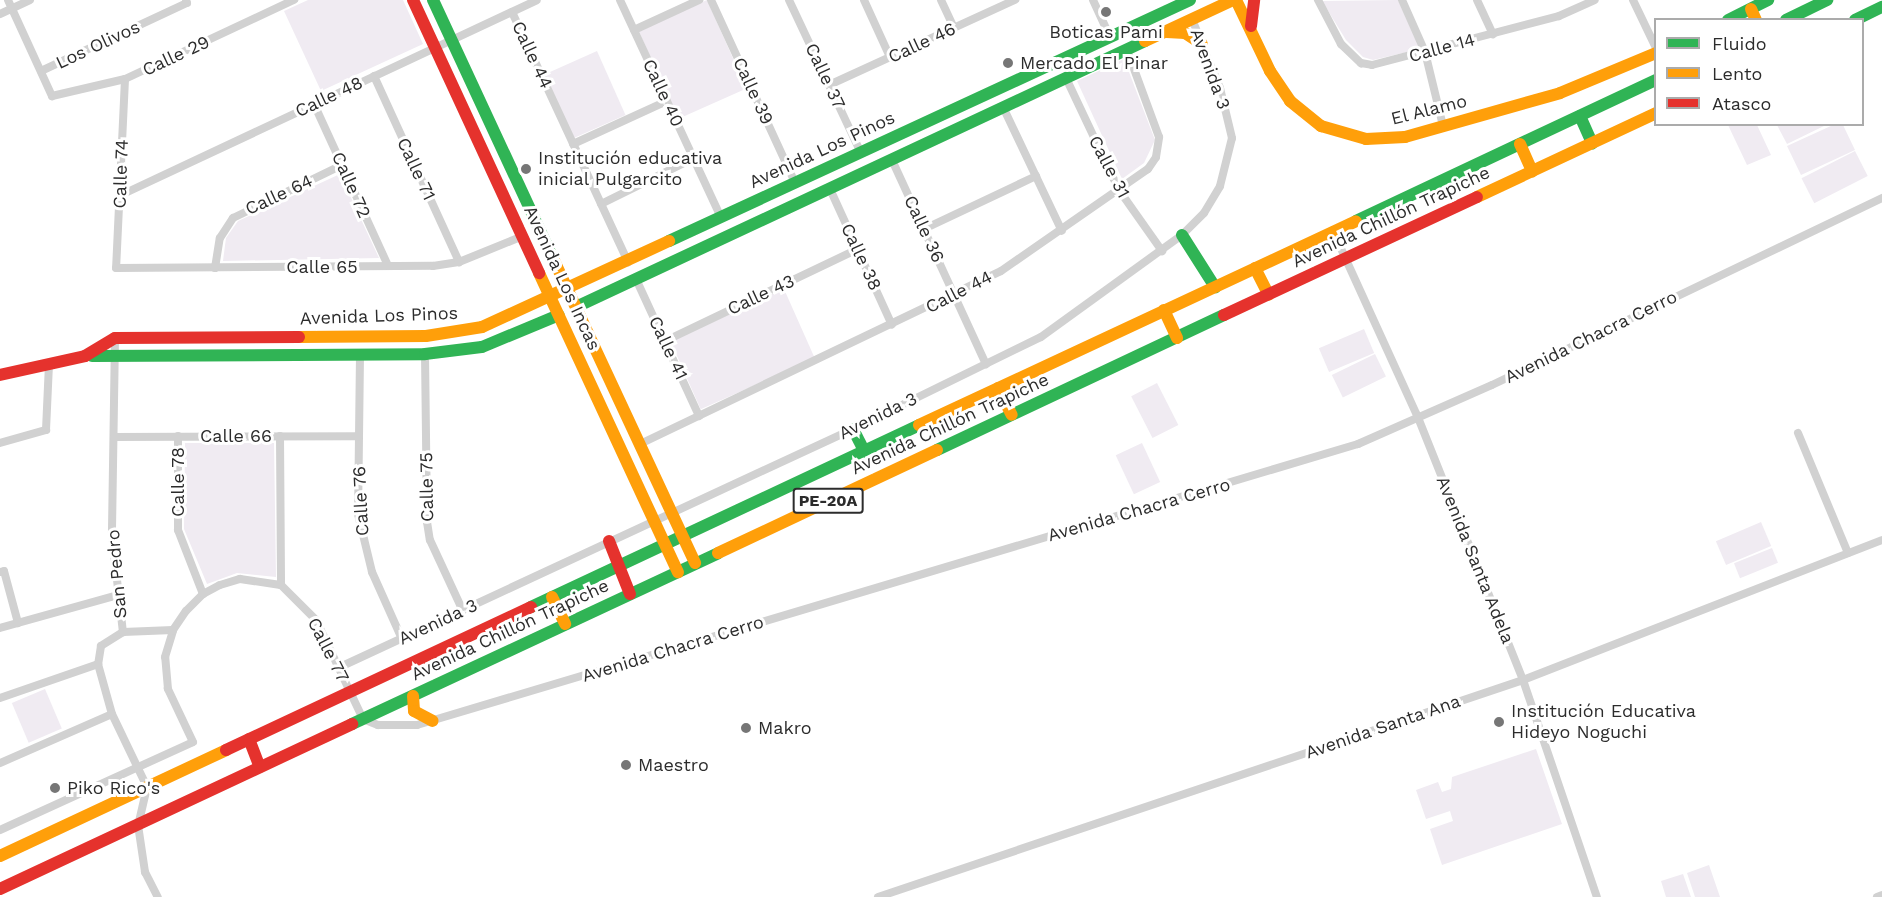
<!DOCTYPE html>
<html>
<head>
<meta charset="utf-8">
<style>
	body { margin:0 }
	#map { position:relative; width:1882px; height:897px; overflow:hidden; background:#fff; font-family:"Work Sans",sans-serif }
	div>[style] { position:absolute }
	.green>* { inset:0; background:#f0ebf2; transform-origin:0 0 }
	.street>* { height:8px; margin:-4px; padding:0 4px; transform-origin:4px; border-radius:4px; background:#d1d1d1 }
	.fast>* { height:12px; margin:-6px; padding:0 6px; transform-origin:6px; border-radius:6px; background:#30b455 }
	.slow>* { height:12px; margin:-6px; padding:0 6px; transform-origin:6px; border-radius:6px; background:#ff9f0a }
	.jam>* { height:12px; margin:-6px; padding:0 6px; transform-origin:6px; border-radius:6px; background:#e5322d }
	.dots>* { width:16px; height:16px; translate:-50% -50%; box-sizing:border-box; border:3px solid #fff; border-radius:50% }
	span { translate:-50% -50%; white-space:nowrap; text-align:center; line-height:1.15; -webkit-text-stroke:6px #fff; paint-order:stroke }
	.shield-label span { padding:2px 4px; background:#fff; border:2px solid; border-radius:4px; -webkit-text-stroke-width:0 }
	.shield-label { font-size:16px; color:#2c2c2c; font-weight:700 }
	.poi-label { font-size:18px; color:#2c2c2c }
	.left { translate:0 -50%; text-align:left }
	.street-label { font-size:18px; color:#2c2c2c }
	.legend { position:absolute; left:1654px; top:18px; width:210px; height:108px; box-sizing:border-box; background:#fff; border:2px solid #ababab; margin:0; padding:8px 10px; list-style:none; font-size:18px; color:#2c2c2c }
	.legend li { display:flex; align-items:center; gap:12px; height:30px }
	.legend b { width:30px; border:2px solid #ababab }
</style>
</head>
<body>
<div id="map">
	<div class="green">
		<i style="clip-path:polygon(308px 0,403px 0,423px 44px,321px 91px,284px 11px)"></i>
		<i style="left:707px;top:0;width:97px;height:75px;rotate:66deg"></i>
		<i style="clip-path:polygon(1398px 0,1420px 49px,1373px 60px,1363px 57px,1346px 40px,1322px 1px)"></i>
		<i style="left:597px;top:51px;width:70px;height:57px;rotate:66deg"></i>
		<i style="clip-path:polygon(1124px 59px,1155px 140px,1144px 163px,1122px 179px,1077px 81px)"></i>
		<i style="clip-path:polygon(1728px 125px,1757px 125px,1771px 155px,1747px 165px)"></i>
		<i style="clip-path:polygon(1777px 125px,1826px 125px,1787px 144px)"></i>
		<i style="clip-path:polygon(1843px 125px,1855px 150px,1801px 175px,1787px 146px,1833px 125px)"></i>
		<i style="left:1855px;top:151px;width:28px;height:60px;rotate:63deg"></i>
		<i style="clip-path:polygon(340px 174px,379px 258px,223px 261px,226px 238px,238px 221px)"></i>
		<i style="left:784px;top:289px;width:76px;height:125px;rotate:66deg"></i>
		<i style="left:1364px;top:329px;width:26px;height:49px;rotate:67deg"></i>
		<i style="left:1375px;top:354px;width:25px;height:48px;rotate:64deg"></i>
		<i style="left:1157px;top:383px;width:47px;height:29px;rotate:63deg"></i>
		<i style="clip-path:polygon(185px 443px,274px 443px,276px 577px,237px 573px,207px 584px,184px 529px)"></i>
		<i style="left:1142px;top:443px;width:43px;height:29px;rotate:65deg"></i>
		<i style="left:1761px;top:522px;width:26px;height:49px;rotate:67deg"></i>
		<i style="left:1772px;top:548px;width:16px;height:41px;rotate:68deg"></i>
		<i style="left:45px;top:689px;width:43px;height:36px;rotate:67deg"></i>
		<i style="clip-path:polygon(1536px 749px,1562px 824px,1442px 865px,1430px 829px,1453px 821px,1450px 811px,1426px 819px,1416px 790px,1438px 782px,1442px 792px,1451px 789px,1452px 777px)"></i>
		<i style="clip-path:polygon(1709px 865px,1720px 897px,1695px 897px,1687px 873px)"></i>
		<i style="clip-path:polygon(1683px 874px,1691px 897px,1666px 897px,1661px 881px)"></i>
	</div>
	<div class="street">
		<i style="left:8px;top:0;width:106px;rotate:65.4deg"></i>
		<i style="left:52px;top:96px;width:75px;rotate:-13.1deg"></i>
		<i style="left:125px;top:79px;width:187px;rotate:-25.1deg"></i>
		<i style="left:620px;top:0;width:240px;rotate:65.1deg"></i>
		<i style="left:711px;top:0;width:201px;rotate:65.3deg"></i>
		<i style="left:789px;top:0;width:167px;rotate:64.8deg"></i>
		<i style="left:864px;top:0;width:63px;rotate:65.5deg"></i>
		<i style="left:941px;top:0;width:31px;rotate:65deg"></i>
		<i style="left:1093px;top:0;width:41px;rotate:65.3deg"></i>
		<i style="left:1318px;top:0;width:50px;rotate:62.4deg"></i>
		<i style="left:1341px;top:44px;width:28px;rotate:44deg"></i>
		<i style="left:1361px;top:63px;width:11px;rotate:10deg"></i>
		<i style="left:1372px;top:65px;width:193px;rotate:-14.7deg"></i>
		<i style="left:1559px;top:16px;width:39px;rotate:-24deg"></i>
		<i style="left:1402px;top:0;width:57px;rotate:66.1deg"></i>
		<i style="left:1425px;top:52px;width:76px;rotate:76.3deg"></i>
		<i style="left:1477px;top:0;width:38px;rotate:65deg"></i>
		<i style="left:1633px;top:0;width:53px;rotate:64.4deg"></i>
		<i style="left:512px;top:12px;width:276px;rotate:65.1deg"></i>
		<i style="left:0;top:14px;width:33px;rotate:-25deg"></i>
		<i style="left:634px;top:30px;width:72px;rotate:-24.8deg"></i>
		<i style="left:41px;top:71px;width:161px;rotate:-25deg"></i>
		<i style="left:187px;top:3px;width:3px;rotate:-108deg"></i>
		<i style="left:374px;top:76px;width:205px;rotate:65.4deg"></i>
		<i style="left:1066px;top:78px;width:124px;rotate:64.7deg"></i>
		<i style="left:1119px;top:190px;width:75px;rotate:54.8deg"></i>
		<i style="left:125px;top:79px;width:189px;rotate:92.7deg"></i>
		<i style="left:116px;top:268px;width:317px;rotate:-0.4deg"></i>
		<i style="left:433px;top:266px;width:26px;rotate:-9deg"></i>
		<i style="left:459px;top:262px;width:69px;rotate:-22.1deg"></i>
		<i style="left:829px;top:85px;width:205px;rotate:-24.6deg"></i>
		<i style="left:314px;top:104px;width:178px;rotate:65.4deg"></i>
		<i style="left:1003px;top:107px;width:137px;rotate:64.6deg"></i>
		<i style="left:573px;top:144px;width:103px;rotate:-24.6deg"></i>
		<i style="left:892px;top:160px;width:225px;rotate:65.3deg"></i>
		<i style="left:830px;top:189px;width:149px;rotate:65.5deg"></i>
		<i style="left:121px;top:195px;width:459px;rotate:-25.1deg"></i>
		<i style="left:601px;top:204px;width:104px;rotate:-26.3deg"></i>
		<i style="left:924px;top:229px;width:124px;rotate:-25.3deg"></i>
		<i style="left:1333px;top:231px;width:202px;rotate:65.5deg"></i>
		<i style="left:1417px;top:415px;width:285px;rotate:68.2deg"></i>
		<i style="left:1523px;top:680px;width:229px;rotate:71.2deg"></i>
		<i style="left:215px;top:268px;width:30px;rotate:-81deg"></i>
		<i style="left:220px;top:238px;width:24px;rotate:-57deg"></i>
		<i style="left:233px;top:218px;width:121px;rotate:-25.9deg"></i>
		<i style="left:636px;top:279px;width:151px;rotate:65.3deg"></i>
		<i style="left:115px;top:338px;width:198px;rotate:90.9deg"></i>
		<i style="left:112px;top:536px;width:97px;rotate:83.5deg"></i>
		<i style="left:123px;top:632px;width:26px;rotate:148deg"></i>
		<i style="left:101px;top:646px;width:18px;rotate:99deg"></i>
		<i style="left:98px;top:664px;width:52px;rotate:74.4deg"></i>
		<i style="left:112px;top:714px;width:81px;rotate:64.4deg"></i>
		<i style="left:147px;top:787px;width:39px;rotate:103deg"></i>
		<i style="left:138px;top:825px;width:48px;rotate:81.5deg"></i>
		<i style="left:145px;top:872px;width:28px;rotate:63deg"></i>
		<i style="left:665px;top:341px;width:214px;rotate:-25.5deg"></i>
		<i style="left:425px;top:354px;width:168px;rotate:89.3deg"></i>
		<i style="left:427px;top:522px;width:18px;rotate:81deg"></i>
		<i style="left:430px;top:540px;width:78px;rotate:65.1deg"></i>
		<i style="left:360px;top:355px;width:159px;rotate:90.7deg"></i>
		<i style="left:358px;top:514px;width:60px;rotate:76.4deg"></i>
		<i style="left:372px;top:572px;width:73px;rotate:65.9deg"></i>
		<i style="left:1798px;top:433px;width:130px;rotate:67.4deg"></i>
		<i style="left:178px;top:436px;width:94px;rotate:90deg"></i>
		<i style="left:178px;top:530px;width:69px;rotate:68.7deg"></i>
		<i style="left:280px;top:436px;width:149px;rotate:89.6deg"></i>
		<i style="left:114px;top:437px;width:245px;rotate:-0.2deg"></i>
		<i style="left:0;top:443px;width:48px;rotate:-15.8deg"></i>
		<i style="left:46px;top:430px;width:66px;rotate:-87.4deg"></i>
		<i style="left:640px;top:444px;width:400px;rotate:-25.6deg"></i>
		<i style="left:1001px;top:271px;width:179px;rotate:-34.8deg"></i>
		<i style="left:1148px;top:169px;width:14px;rotate:-56deg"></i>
		<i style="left:1156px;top:157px;width:20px;rotate:-81deg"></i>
		<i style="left:1159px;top:137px;width:93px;rotate:-110.2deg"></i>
		<i style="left:0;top:572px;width:4px;rotate:-14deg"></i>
		<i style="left:4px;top:571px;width:54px;rotate:74.9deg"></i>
		<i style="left:0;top:628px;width:123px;rotate:-15.6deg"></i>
		<i style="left:123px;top:632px;width:50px;rotate:-2.3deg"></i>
		<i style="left:340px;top:667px;width:570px;rotate:-24.9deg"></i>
		<i style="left:857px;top:427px;width:205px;rotate:-26.1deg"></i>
		<i style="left:1041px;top:337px;width:174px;rotate:-35.9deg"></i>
		<i style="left:1182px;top:235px;width:31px;rotate:-45deg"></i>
		<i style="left:1204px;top:213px;width:31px;rotate:-59deg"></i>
		<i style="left:1220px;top:186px;width:49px;rotate:-76deg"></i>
		<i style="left:1232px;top:138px;width:51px;rotate:-103.5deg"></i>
		<i style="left:1220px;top:88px;width:74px;rotate:-112.1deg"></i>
		<i style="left:0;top:698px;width:104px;rotate:-19.1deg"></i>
		<i style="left:0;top:763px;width:122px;rotate:-23.6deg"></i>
		<i style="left:0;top:830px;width:212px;rotate:-24.5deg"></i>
		<i style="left:193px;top:742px;width:59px;rotate:-115.3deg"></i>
		<i style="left:168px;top:689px;width:32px;rotate:-95deg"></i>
		<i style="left:165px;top:657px;width:28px;rotate:-73deg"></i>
		<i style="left:173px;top:630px;width:23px;rotate:-56deg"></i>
		<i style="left:186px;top:611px;width:24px;rotate:-45deg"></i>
		<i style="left:203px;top:594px;width:19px;rotate:-28deg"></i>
		<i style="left:220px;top:585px;width:21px;rotate:-17deg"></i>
		<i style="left:240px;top:579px;width:41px;rotate:8.3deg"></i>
		<i style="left:281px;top:585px;width:49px;rotate:45deg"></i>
		<i style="left:316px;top:620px;width:110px;rotate:64.6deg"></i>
		<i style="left:363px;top:719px;width:16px;rotate:22deg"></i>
		<i style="left:378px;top:725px;width:39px"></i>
		<i style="left:417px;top:725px;width:982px;rotate:-16.63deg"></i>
		<i style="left:1358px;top:444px;width:146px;rotate:-23.8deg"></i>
		<i style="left:1492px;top:385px;width:433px;rotate:-25.6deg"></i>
		<i style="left:878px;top:897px;width:681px;rotate:-18.59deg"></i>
		<i style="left:1523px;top:680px;width:385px;rotate:-21.3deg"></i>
		<i style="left:1877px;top:897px;width:5px;rotate:-22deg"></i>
	</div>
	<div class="fast">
		<i style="left:433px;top:0;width:280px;rotate:65.1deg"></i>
		<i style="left:1728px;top:20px;width:45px;rotate:-26.6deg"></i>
		<i style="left:1786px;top:20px;width:46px;rotate:-26deg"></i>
		<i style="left:1855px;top:20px;width:30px;rotate:-26deg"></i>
		<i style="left:1580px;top:116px;width:30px;rotate:66deg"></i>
		<i style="left:1356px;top:221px;width:331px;rotate:-25.2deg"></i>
		<i style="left:1182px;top:235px;width:62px;rotate:57.6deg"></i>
		<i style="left:669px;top:241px;width:574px;rotate:-24.82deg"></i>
		<i style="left:576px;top:307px;width:628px;rotate:-25.06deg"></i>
		<i style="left:92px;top:356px;width:333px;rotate:-0.3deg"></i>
		<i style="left:425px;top:354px;width:57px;rotate:-7deg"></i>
		<i style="left:482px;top:347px;width:83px;rotate:-22.6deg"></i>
		<i style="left:853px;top:429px;width:25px;rotate:63deg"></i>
		<i style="left:937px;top:450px;width:317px;rotate:-25.2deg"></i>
		<i style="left:531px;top:607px;width:429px;rotate:-25.1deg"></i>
		<i style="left:352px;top:724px;width:404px;rotate:-25deg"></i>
	</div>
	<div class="slow">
		<i style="left:1236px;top:0;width:79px;rotate:64.4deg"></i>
		<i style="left:1270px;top:71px;width:36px;rotate:56deg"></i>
		<i style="left:1290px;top:101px;width:40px;rotate:39deg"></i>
		<i style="left:1321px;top:126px;width:47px;rotate:16.1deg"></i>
		<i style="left:1366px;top:139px;width:39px;rotate:-3deg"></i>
		<i style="left:1405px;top:137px;width:161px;rotate:-15.8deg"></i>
		<i style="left:1560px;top:93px;width:104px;rotate:-22.6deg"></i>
		<i style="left:1751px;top:9px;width:12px;rotate:66deg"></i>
		<i style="left:1167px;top:32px;width:18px;rotate:3deg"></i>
		<i style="left:1185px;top:33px;width:20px;rotate:33deg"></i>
		<i style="left:1145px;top:41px;width:97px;rotate:-25deg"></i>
		<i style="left:1520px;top:144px;width:30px;rotate:66deg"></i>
		<i style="left:1477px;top:197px;width:198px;rotate:-25.1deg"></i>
		<i style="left:551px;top:254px;width:341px;rotate:65deg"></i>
		<i style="left:1255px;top:268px;width:30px;rotate:63deg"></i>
		<i style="left:539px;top:273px;width:330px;rotate:65.1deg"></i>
		<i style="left:1164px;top:310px;width:31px;rotate:65deg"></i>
		<i style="left:299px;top:337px;width:127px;rotate:-0.5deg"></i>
		<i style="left:426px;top:336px;width:57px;rotate:-9.1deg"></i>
		<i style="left:482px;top:327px;width:206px;rotate:-24.7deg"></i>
		<i style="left:998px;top:388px;width:30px;rotate:63deg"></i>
		<i style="left:919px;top:425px;width:482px;rotate:-25deg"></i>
		<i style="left:718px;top:553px;width:242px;rotate:-25.2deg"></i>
		<i style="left:552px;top:597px;width:30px;rotate:64deg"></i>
		<i style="left:413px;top:696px;width:15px;rotate:86deg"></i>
		<i style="left:414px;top:711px;width:21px;rotate:28deg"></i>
		<i style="left:0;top:856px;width:250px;rotate:-25.1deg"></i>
	</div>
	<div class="jam">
		<i style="left:413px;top:0;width:301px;rotate:65.2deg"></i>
		<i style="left:1251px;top:26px;width:26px;rotate:-83deg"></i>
		<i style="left:1224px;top:315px;width:279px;rotate:-25deg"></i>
		<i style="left:0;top:375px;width:87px;rotate:-12.6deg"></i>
		<i style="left:85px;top:356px;width:35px;rotate:-31deg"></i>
		<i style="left:115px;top:338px;width:184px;rotate:-0.3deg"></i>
		<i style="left:609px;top:541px;width:57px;rotate:68.4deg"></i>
		<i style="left:249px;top:739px;width:30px;rotate:69deg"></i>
		<i style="left:226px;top:750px;width:337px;rotate:-25.1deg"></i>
		<i style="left:0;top:889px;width:389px;rotate:-25.1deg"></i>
	</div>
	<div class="dots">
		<i style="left:1106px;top:12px;background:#767676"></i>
		<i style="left:1008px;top:63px;background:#767676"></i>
		<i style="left:526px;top:169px;background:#767676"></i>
		<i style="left:1499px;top:722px;background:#767676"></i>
		<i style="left:746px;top:728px;background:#767676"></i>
		<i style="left:626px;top:765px;background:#767676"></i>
		<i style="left:55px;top:788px;background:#767676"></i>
	</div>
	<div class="shield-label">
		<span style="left:828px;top:501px">PE-20A</span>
	</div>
	<div class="poi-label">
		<span style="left:1106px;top:32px">Boticas Pami</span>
		<span class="left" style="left:1020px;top:63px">Mercado El Pinar</span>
		<span class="left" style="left:538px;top:169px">Institución educativa<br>inicial Pulgarcito</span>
		<span class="left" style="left:1511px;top:722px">Institución Educativa<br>Hideyo Noguchi</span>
		<span class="left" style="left:758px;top:728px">Makro</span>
		<span class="left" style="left:638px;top:765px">Maestro</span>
		<span class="left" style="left:67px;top:788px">Piko Rico's</span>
	</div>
	<div class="street-label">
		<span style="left:922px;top:43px;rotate:-25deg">Calle 46</span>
		<span style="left:98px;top:45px;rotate:-25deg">Los Olivos</span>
		<span style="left:1442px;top:48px;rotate:-15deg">Calle 14</span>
		<span style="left:532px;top:55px;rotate:65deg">Calle 44</span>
		<span style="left:176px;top:56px;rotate:-25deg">Calle 29</span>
		<span style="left:1210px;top:69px;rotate:70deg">Avenida 3</span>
		<span style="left:825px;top:76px;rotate:65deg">Calle 37</span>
		<span style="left:753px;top:91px;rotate:65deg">Calle 39</span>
		<span style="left:663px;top:93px;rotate:65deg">Calle 40</span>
		<span style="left:329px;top:97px;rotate:-25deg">Calle 48</span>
		<span style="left:1429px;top:110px;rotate:-14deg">El Alamo</span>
		<span style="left:822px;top:150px;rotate:-25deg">Avenida Los Pinos</span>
		<span style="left:1109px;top:167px;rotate:62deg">Calle 31</span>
		<span style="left:416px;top:169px;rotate:65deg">Calle 71</span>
		<span style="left:121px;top:174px;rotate:-88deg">Calle 74</span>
		<span style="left:351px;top:185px;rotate:66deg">Calle 72</span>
		<span style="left:279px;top:195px;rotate:-25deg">Calle 64</span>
		<span style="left:1391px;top:217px;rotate:-25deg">Avenida Chillón Trapiche</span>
		<span style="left:924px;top:229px;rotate:65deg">Calle 36</span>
		<span style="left:861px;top:257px;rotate:65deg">Calle 38</span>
		<span style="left:322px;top:267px">Calle 65</span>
		<span style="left:562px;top:278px;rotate:65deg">Avenida Los Incas</span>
		<span style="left:959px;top:292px;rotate:-27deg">Calle 44</span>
		<span style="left:761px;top:295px;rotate:-25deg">Calle 43</span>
		<span style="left:379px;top:316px;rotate:-2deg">Avenida Los Pinos</span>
		<span style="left:1591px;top:337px;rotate:-26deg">Avenida Chacra Cerro</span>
		<span style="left:668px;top:348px;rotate:65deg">Calle 41</span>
		<span style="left:878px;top:416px;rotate:-26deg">Avenida 3</span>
		<span style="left:950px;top:424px;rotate:-25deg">Avenida Chillón Trapiche</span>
		<span style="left:236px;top:436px">Calle 66</span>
		<span style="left:178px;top:482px;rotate:-90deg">Calle 78</span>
		<span style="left:427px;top:487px;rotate:-91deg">Calle 75</span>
		<span style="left:361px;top:501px;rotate:-93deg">Calle 76</span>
		<span style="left:1139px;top:510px;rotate:-16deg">Avenida Chacra Cerro</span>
		<span style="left:1475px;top:560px;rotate:68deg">Avenida Santa Adela</span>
		<span style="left:117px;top:574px;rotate:-95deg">San Pedro</span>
		<span style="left:438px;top:622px;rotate:-25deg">Avenida 3</span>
		<span style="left:510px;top:630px;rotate:-25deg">Avenida Chillón Trapiche</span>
		<span style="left:673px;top:649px;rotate:-17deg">Avenida Chacra Cerro</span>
		<span style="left:328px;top:650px;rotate:63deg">Calle 77</span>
		<span style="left:1383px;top:727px;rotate:-19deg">Avenida Santa Ana</span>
	</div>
	<ul class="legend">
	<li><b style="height:8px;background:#30b455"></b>Fluido</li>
	<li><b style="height:8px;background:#ff9f0a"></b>Lento</li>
	<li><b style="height:8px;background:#e5322d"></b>Atasco</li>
	</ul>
</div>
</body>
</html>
